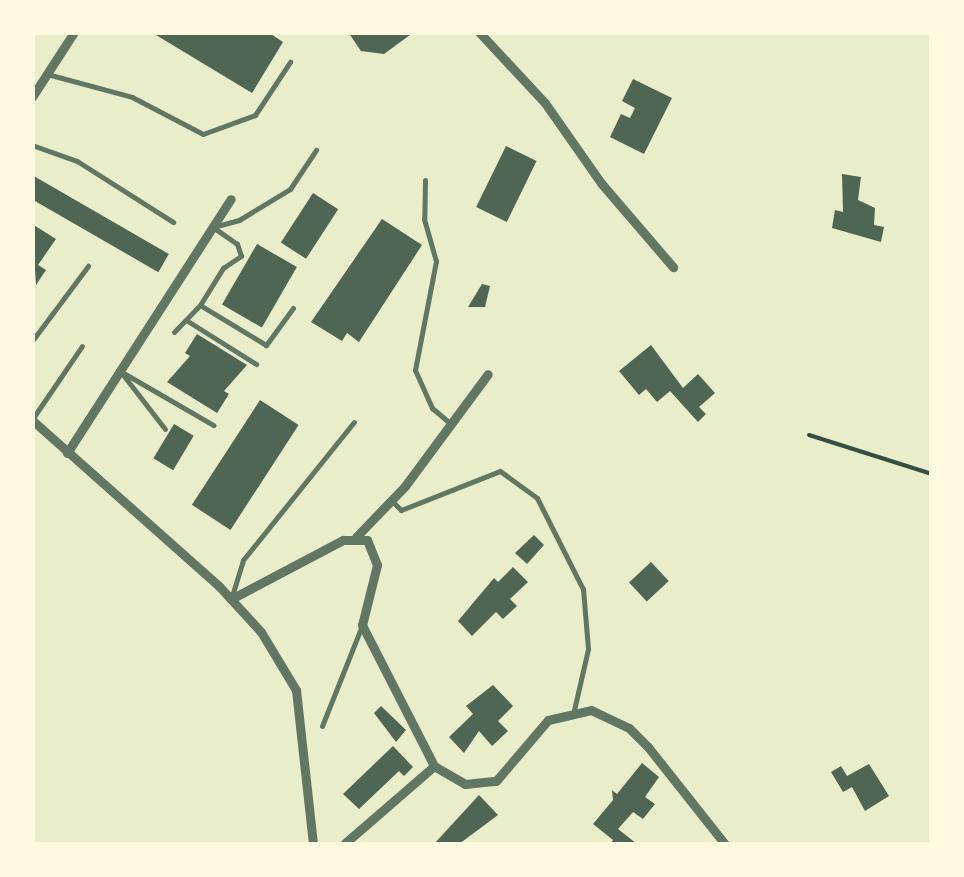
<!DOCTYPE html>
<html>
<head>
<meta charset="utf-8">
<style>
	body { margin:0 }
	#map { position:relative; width:964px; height:877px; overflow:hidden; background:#e9edc9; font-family:Mulish,sans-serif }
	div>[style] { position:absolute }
	.building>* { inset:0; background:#4f6655; transform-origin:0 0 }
	.path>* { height:4px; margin:-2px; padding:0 2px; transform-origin:2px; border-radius:2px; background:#344e41 }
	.service>* { height:5px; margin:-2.5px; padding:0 2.5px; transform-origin:2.5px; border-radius:2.5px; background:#617663 }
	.minor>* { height:9px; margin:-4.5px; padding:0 4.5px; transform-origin:4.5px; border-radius:4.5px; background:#617663 }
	span { translate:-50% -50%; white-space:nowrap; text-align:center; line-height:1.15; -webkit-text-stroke:10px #fefae0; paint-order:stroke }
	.frame { position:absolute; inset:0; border:35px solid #fefae0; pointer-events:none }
</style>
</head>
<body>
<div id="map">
	<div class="building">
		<i style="clip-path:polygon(151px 32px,268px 32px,283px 42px,252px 93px)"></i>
		<i style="clip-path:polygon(348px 32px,414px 32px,384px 54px,361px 51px)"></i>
		<i style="clip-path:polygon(633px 79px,672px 98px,644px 154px,610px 137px,621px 114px,630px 118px,635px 108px,622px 101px)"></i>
		<i style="left:506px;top:146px;width:34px;height:68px;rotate:26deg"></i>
		<i style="clip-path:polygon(842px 174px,861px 177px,858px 200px,875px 208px,874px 225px,884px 227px,881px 242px,832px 228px,835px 210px,843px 212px)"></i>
		<i style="left:32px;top:175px;width:158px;height:21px;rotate:30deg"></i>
		<i style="left:313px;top:193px;width:30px;height:59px;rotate:33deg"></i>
		<i style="clip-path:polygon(382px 219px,422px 245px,359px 342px,347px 333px,342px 341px,311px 322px)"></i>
		<i style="clip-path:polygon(32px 224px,56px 239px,38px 265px,46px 270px,36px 285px)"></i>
		<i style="left:257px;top:244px;width:46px;height:70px;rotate:30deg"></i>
		<i style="clip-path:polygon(482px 284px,490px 286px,485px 307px,468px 307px)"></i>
		<i style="clip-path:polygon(197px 334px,247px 365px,224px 391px,229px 394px,217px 413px,167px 382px,190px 356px,185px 353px)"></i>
		<i style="clip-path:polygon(651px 345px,683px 388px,698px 374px,715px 393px,699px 407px,706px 414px,698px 422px,670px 391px,657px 402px,646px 389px,639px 395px,619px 371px)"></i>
		<i style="left:260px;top:400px;width:46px;height:125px;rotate:33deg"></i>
		<i style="left:174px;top:424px;width:23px;height:40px;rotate:31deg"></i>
		<i style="clip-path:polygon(534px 535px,544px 545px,527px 564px,515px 553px)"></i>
		<i style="left:651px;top:562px;width:26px;height:30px;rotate:47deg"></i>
		<i style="clip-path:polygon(513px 567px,528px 582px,510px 599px,517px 606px,503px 619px,496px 612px,472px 636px,458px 621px,494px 578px,498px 582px)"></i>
		<i style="clip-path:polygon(493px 685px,513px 706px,498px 721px,508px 731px,492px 746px,479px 731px,464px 753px,449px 737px,473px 714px,466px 706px)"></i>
		<i style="clip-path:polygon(381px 706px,406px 730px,396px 742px,374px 713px)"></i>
		<i style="clip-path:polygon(393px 746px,413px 767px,404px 776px,399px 771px,359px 809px,343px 794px)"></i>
		<i style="clip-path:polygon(642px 763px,659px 777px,645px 797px,655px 804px,643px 819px,633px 812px,618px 829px,637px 844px,610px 844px,613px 840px,593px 824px,613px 800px,612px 790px,617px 794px)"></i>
		<i style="clip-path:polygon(869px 764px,889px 796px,865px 811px,852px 787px,843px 792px,831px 772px,841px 766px,847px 776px)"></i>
		<i style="clip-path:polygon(479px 795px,498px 815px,459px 844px,434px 844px)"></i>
	</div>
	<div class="path">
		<i style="left:809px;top:435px;width:129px;rotate:17.6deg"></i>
	</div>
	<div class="service">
		<i style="left:47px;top:74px;width:88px;rotate:15.1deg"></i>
		<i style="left:132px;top:97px;width:80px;rotate:27.5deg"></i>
		<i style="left:203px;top:134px;width:55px;rotate:-20.1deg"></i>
		<i style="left:255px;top:115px;width:64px;rotate:-56.6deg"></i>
		<i style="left:32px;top:145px;width:48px;rotate:19.6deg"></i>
		<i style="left:77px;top:161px;width:114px;rotate:32.4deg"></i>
		<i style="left:425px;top:180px;width:39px;rotate:91deg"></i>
		<i style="left:424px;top:219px;width:44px;rotate:74.1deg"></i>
		<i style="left:436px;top:261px;width:111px;rotate:100.9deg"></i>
		<i style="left:415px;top:370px;width:42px;rotate:65.9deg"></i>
		<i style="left:432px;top:408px;width:23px;rotate:40deg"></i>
		<i style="left:293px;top:308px;width:46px;rotate:126.1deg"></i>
		<i style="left:266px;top:345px;width:77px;rotate:-148.8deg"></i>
		<i style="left:200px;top:305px;width:44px;rotate:-58.1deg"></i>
		<i style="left:223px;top:268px;width:22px;rotate:-34deg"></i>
		<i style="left:241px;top:256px;width:13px;rotate:-108deg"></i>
		<i style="left:237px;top:244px;width:29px;rotate:-145deg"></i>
		<i style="left:213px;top:227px;width:27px;rotate:-15deg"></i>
		<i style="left:239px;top:220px;width:60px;rotate:-31.3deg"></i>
		<i style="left:290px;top:189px;width:47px;rotate:-56.3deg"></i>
		<i style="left:186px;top:320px;width:83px;rotate:32.2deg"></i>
		<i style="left:174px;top:332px;width:37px;rotate:-46deg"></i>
		<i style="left:32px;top:341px;width:94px;rotate:-53.3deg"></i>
		<i style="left:33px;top:418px;width:87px;rotate:-55.8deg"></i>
		<i style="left:165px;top:429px;width:73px;rotate:-127.8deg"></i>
		<i style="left:120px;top:371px;width:108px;rotate:30.1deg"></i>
		<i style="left:392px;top:501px;width:13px;rotate:45deg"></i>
		<i style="left:401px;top:510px;width:106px;rotate:-21.5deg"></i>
		<i style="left:500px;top:471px;width:46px;rotate:36.1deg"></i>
		<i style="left:537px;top:498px;width:102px;rotate:63.2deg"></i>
		<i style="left:583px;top:589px;width:60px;rotate:85.2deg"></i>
		<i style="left:588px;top:649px;width:63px;rotate:102.9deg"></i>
		<i style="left:232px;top:596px;width:38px;rotate:-73deg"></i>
		<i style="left:243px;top:560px;width:177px;rotate:-51.2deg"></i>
		<i style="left:322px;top:726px;width:105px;rotate:-68.3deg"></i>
	</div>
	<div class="minor">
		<i style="left:479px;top:32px;width:97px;rotate:47.1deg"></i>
		<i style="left:545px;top:103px;width:98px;rotate:55deg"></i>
		<i style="left:601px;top:183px;width:111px;rotate:49.4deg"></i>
		<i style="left:32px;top:97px;width:77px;rotate:-57.1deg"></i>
		<i style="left:32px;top:420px;width:249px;rotate:41.6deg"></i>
		<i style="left:218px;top:585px;width:64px;rotate:47.5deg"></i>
		<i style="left:261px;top:632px;width:68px;rotate:58.9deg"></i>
		<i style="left:296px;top:690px;width:155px;rotate:83.7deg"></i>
		<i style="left:67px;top:453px;width:302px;rotate:-57.2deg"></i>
		<i style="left:356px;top:537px;width:71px;rotate:-46.1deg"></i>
		<i style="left:405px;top:486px;width:139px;rotate:-53.5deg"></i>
		<i style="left:231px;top:599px;width:127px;rotate:-27.8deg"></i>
		<i style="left:343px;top:540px;width:24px"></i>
		<i style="left:367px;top:540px;width:27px;rotate:68deg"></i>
		<i style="left:377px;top:565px;width:62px;rotate:104deg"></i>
		<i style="left:362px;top:625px;width:158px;rotate:62.9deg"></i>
		<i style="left:434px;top:766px;width:36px;rotate:30deg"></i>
		<i style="left:465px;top:784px;width:31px;rotate:-6deg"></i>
		<i style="left:496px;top:781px;width:80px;rotate:-49.6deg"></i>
		<i style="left:548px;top:720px;width:44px;rotate:-13.1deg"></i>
		<i style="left:591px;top:710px;width:42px;rotate:25.3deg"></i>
		<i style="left:629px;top:728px;width:27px;rotate:45deg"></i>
		<i style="left:648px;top:747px;width:124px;rotate:51.6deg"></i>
		<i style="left:344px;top:844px;width:119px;rotate:-40.9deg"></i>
	</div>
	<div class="frame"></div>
</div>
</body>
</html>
